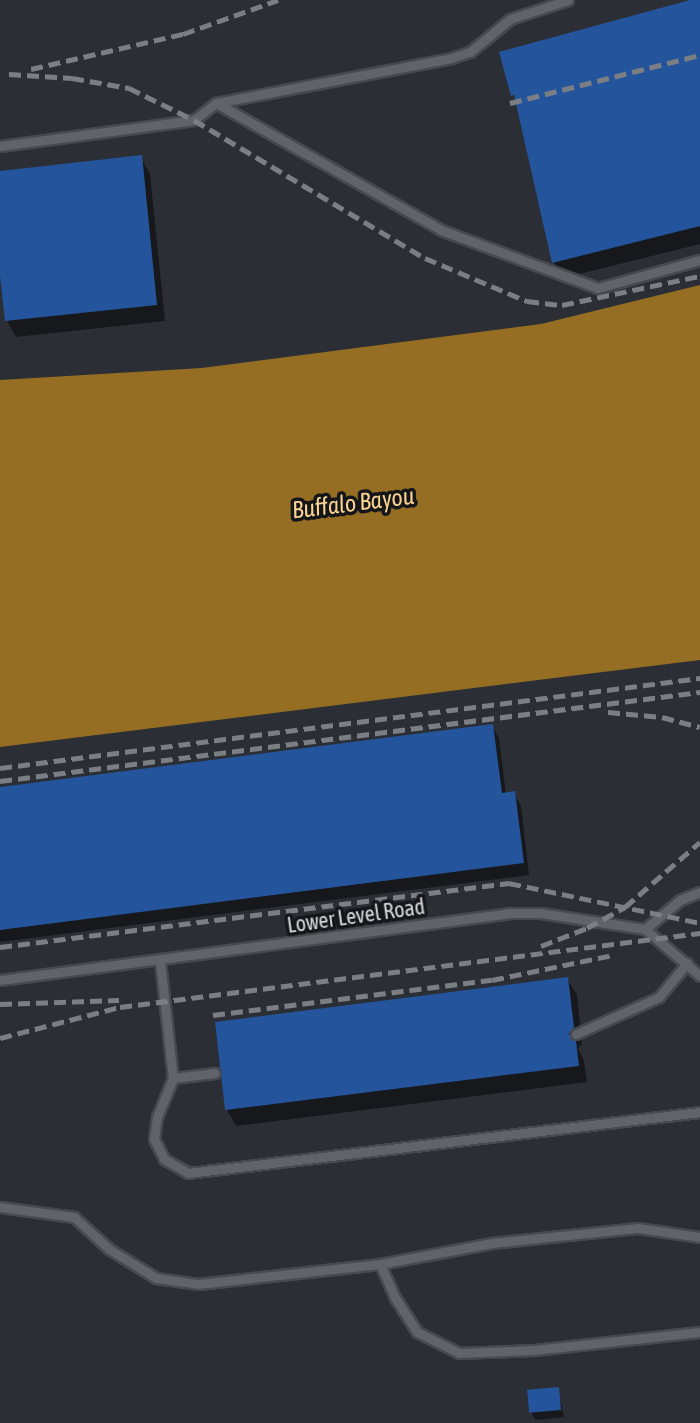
<!DOCTYPE html>
<html>
<head>
<meta charset="utf-8">
<style>
	body { margin:0 }
	#map { position:relative; width:700px; height:1423px; overflow:hidden; background:#2b2e34; font-family:"Asap Condensed",sans-serif }
	div>[style] { position:absolute }
	.water>* { inset:0; background:#956e24 }
	.shadow>* { inset:0; background:#0007 }
	.building>* { inset:0; background:#24549b; transform-origin:0 0 }
	.roads { filter:drop-shadow(2px 0 #46494e) drop-shadow(-2px 0 #46494e) drop-shadow(0 2px #46494e) drop-shadow(0 -2px #46494e) }
	.lane>* { height:9px; margin:-4.5px; padding:0 4.5px; transform-origin:4.5px; border-radius:4.5px; background:#60646a }
	.rail>* { height:5px; margin-top:-2.5px; transform-origin:0; background:repeating-linear-gradient(90deg,#7b7e83 0 12px,transparent 0 18px) }
	span { translate:-50% -50%; white-space:nowrap; text-align:center; line-height:1.15; -webkit-text-stroke:7px #151619; paint-order:stroke }
	.street-label { font-size:22px; color:#d6d8dc }
	.water-label { font-size:24px; color:#fbd391; font-style:italic }
</style>
</head>
<body>
<div id="map">
	<div class="water">
		<i style="clip-path:polygon(700px 285px,700px 660px,0 747px,0 380px,202px 368px,541px 324px)"></i>
	</div>
	<div class="shadow">
		<i style="clip-path:polygon(700px 0,700px 244px,563px 278px,554px 262px,519px 106px,513px 95px)"></i>
		<i style="clip-path:polygon(141px 158px,150px 174px,165px 321px,16px 337px,7px 321px,0 256px,0 173px)"></i>
		<i style="clip-path:polygon(492px 726px,499px 738px,506px 795px,514px 794px,521px 806px,529px 875px,0 942px,0 789px)"></i>
		<i style="clip-path:polygon(567px 979px,577px 995px,582px 1044px,578px 1049px,584px 1060px,587px 1082px,236px 1126px,227px 1110px)"></i>
		<i style="clip-path:polygon(558px 1389px,564px 1417px,536px 1420px,531px 1412px)"></i>
	</div>
	<div class="building">
		<i style="clip-path:polygon(690px 0,700px 0,700px 226px,552px 263px,514px 95px,511px 96px,499px 52px)"></i>
		<i style="clip-path:polygon(142px 155px,157px 305px,5px 321px,0 276px,0 171px)"></i>
		<i style="clip-path:polygon(493px 724px,502px 793px,515px 791px,524px 863px,0 930px,0 787px)"></i>
		<i style="clip-path:polygon(568px 977px,574px 1027px,569px 1034px,576px 1041px,579px 1066px,225px 1110px,215px 1022px)"></i>
		<i style="left:559px;top:1387px;width:23px;height:32px;rotate:85deg"></i>
	</div>
	<div class="roads">
		<div class="lane">
			<i style="left:216px;top:103px;width:258px;rotate:29.4deg"></i>
			<i style="left:441px;top:230px;width:167px;rotate:20.3deg"></i>
			<i style="left:598px;top:288px;width:106px;rotate:-15.4deg"></i>
			<i style="left:0;top:146px;width:196px;rotate:-7.6deg"></i>
			<i style="left:194px;top:120px;width:28px;rotate:-38deg"></i>
			<i style="left:216px;top:103px;width:239px;rotate:-10.8deg"></i>
			<i style="left:451px;top:58px;width:20px;rotate:-18deg"></i>
			<i style="left:470px;top:52px;width:52px;rotate:-39.5deg"></i>
			<i style="left:510px;top:19px;width:61px;rotate:-18.1deg"></i>
			<i style="left:645px;top:929px;width:45px;rotate:-39.6deg"></i>
			<i style="left:680px;top:900px;width:22px;rotate:-22deg"></i>
			<i style="left:160px;top:961px;width:118px;rotate:83.7deg"></i>
			<i style="left:173px;top:1078px;width:42px;rotate:112.3deg"></i>
			<i style="left:157px;top:1117px;width:22px;rotate:98deg"></i>
			<i style="left:154px;top:1139px;width:22px;rotate:63deg"></i>
			<i style="left:164px;top:1159px;width:28px;rotate:30deg"></i>
			<i style="left:188px;top:1173px;width:516px;rotate:-6.79deg"></i>
			<i style="left:0;top:980px;width:515px;rotate:-7.47deg"></i>
			<i style="left:511px;top:913px;width:29px"></i>
			<i style="left:540px;top:913px;width:106px;rotate:8.7deg"></i>
			<i style="left:645px;top:929px;width:72px;rotate:40.5deg"></i>
			<i style="left:576px;top:1034px;width:91px;rotate:-24deg"></i>
			<i style="left:659px;top:997px;width:44px;rotate:-50.5deg"></i>
			<i style="left:173px;top:1078px;width:42px;rotate:-6.8deg"></i>
			<i style="left:0;top:1207px;width:75px;rotate:7.7deg"></i>
			<i style="left:74px;top:1217px;width:47px;rotate:42.4deg"></i>
			<i style="left:109px;top:1249px;width:55px;rotate:31.7deg"></i>
			<i style="left:156px;top:1278px;width:42px;rotate:8.1deg"></i>
			<i style="left:198px;top:1284px;width:183px;rotate:-6.3deg"></i>
			<i style="left:380px;top:1264px;width:114px;rotate:-10.6deg"></i>
			<i style="left:492px;top:1243px;width:147px;rotate:-5.9deg"></i>
			<i style="left:638px;top:1228px;width:63px;rotate:8.3deg"></i>
			<i style="left:380px;top:1264px;width:35px;rotate:66deg"></i>
			<i style="left:394px;top:1296px;width:43px;rotate:57.4deg"></i>
			<i style="left:417px;top:1332px;width:47px;rotate:26.6deg"></i>
			<i style="left:459px;top:1353px;width:75px;rotate:-2.3deg"></i>
			<i style="left:534px;top:1350px;width:167px;rotate:-6.2deg"></i>
		</div>
	</div>
	<div class="rail">
		<i style="left:31px;top:69px;width:156px;rotate:-13deg"></i>
		<i style="left:183px;top:34px;width:101px;rotate:-19.7deg"></i>
		<i style="left:9px;top:74px;width:63px;rotate:3.6deg"></i>
		<i style="left:72px;top:78px;width:58px;rotate:10deg"></i>
		<i style="left:129px;top:88px;width:72px;rotate:26.2deg"></i>
		<i style="left:194px;top:120px;width:269px;rotate:30.9deg"></i>
		<i style="left:425px;top:258px;width:111px;rotate:22.9deg"></i>
		<i style="left:527px;top:301px;width:35px;rotate:7deg"></i>
		<i style="left:562px;top:305px;width:141px;rotate:-11.9deg"></i>
		<i style="left:510px;top:103px;width:196px;rotate:-14.2deg"></i>
		<i style="left:608px;top:712px;width:54px;rotate:5.3deg"></i>
		<i style="left:662px;top:717px;width:39px;rotate:15deg"></i>
		<i style="left:0;top:768px;width:706px;rotate:-7.33deg"></i>
		<i style="left:0;top:781px;width:706px;rotate:-7.25deg"></i>
		<i style="left:541px;top:946px;width:49px;rotate:-21.4deg"></i>
		<i style="left:587px;top:928px;width:43px;rotate:-28.9deg"></i>
		<i style="left:625px;top:907px;width:99px;rotate:-40.9deg"></i>
		<i style="left:0;top:947px;width:513px;rotate:-7.17deg"></i>
		<i style="left:509px;top:883px;width:195px;rotate:11.8deg"></i>
		<i style="left:0;top:1004px;width:119px;rotate:-1.9deg"></i>
		<i style="left:213px;top:1015px;width:281px;rotate:-7.2deg"></i>
		<i style="left:492px;top:980px;width:124px;rotate:-11.7deg"></i>
		<i style="left:0;top:1038px;width:124px;rotate:-14.5deg"></i>
		<i style="left:120px;top:1007px;width:585px;rotate:-7.27deg"></i>
	</div>
	<div class="street-label">
		<span style="left:356px;top:916px;rotate:-8deg">Lower Level Road</span>
	</div>
	<div class="water-label">
		<span style="left:353px;top:503px;rotate:-7deg">Buffalo Bayou</span>
	</div>
</div>
</body>
</html>
